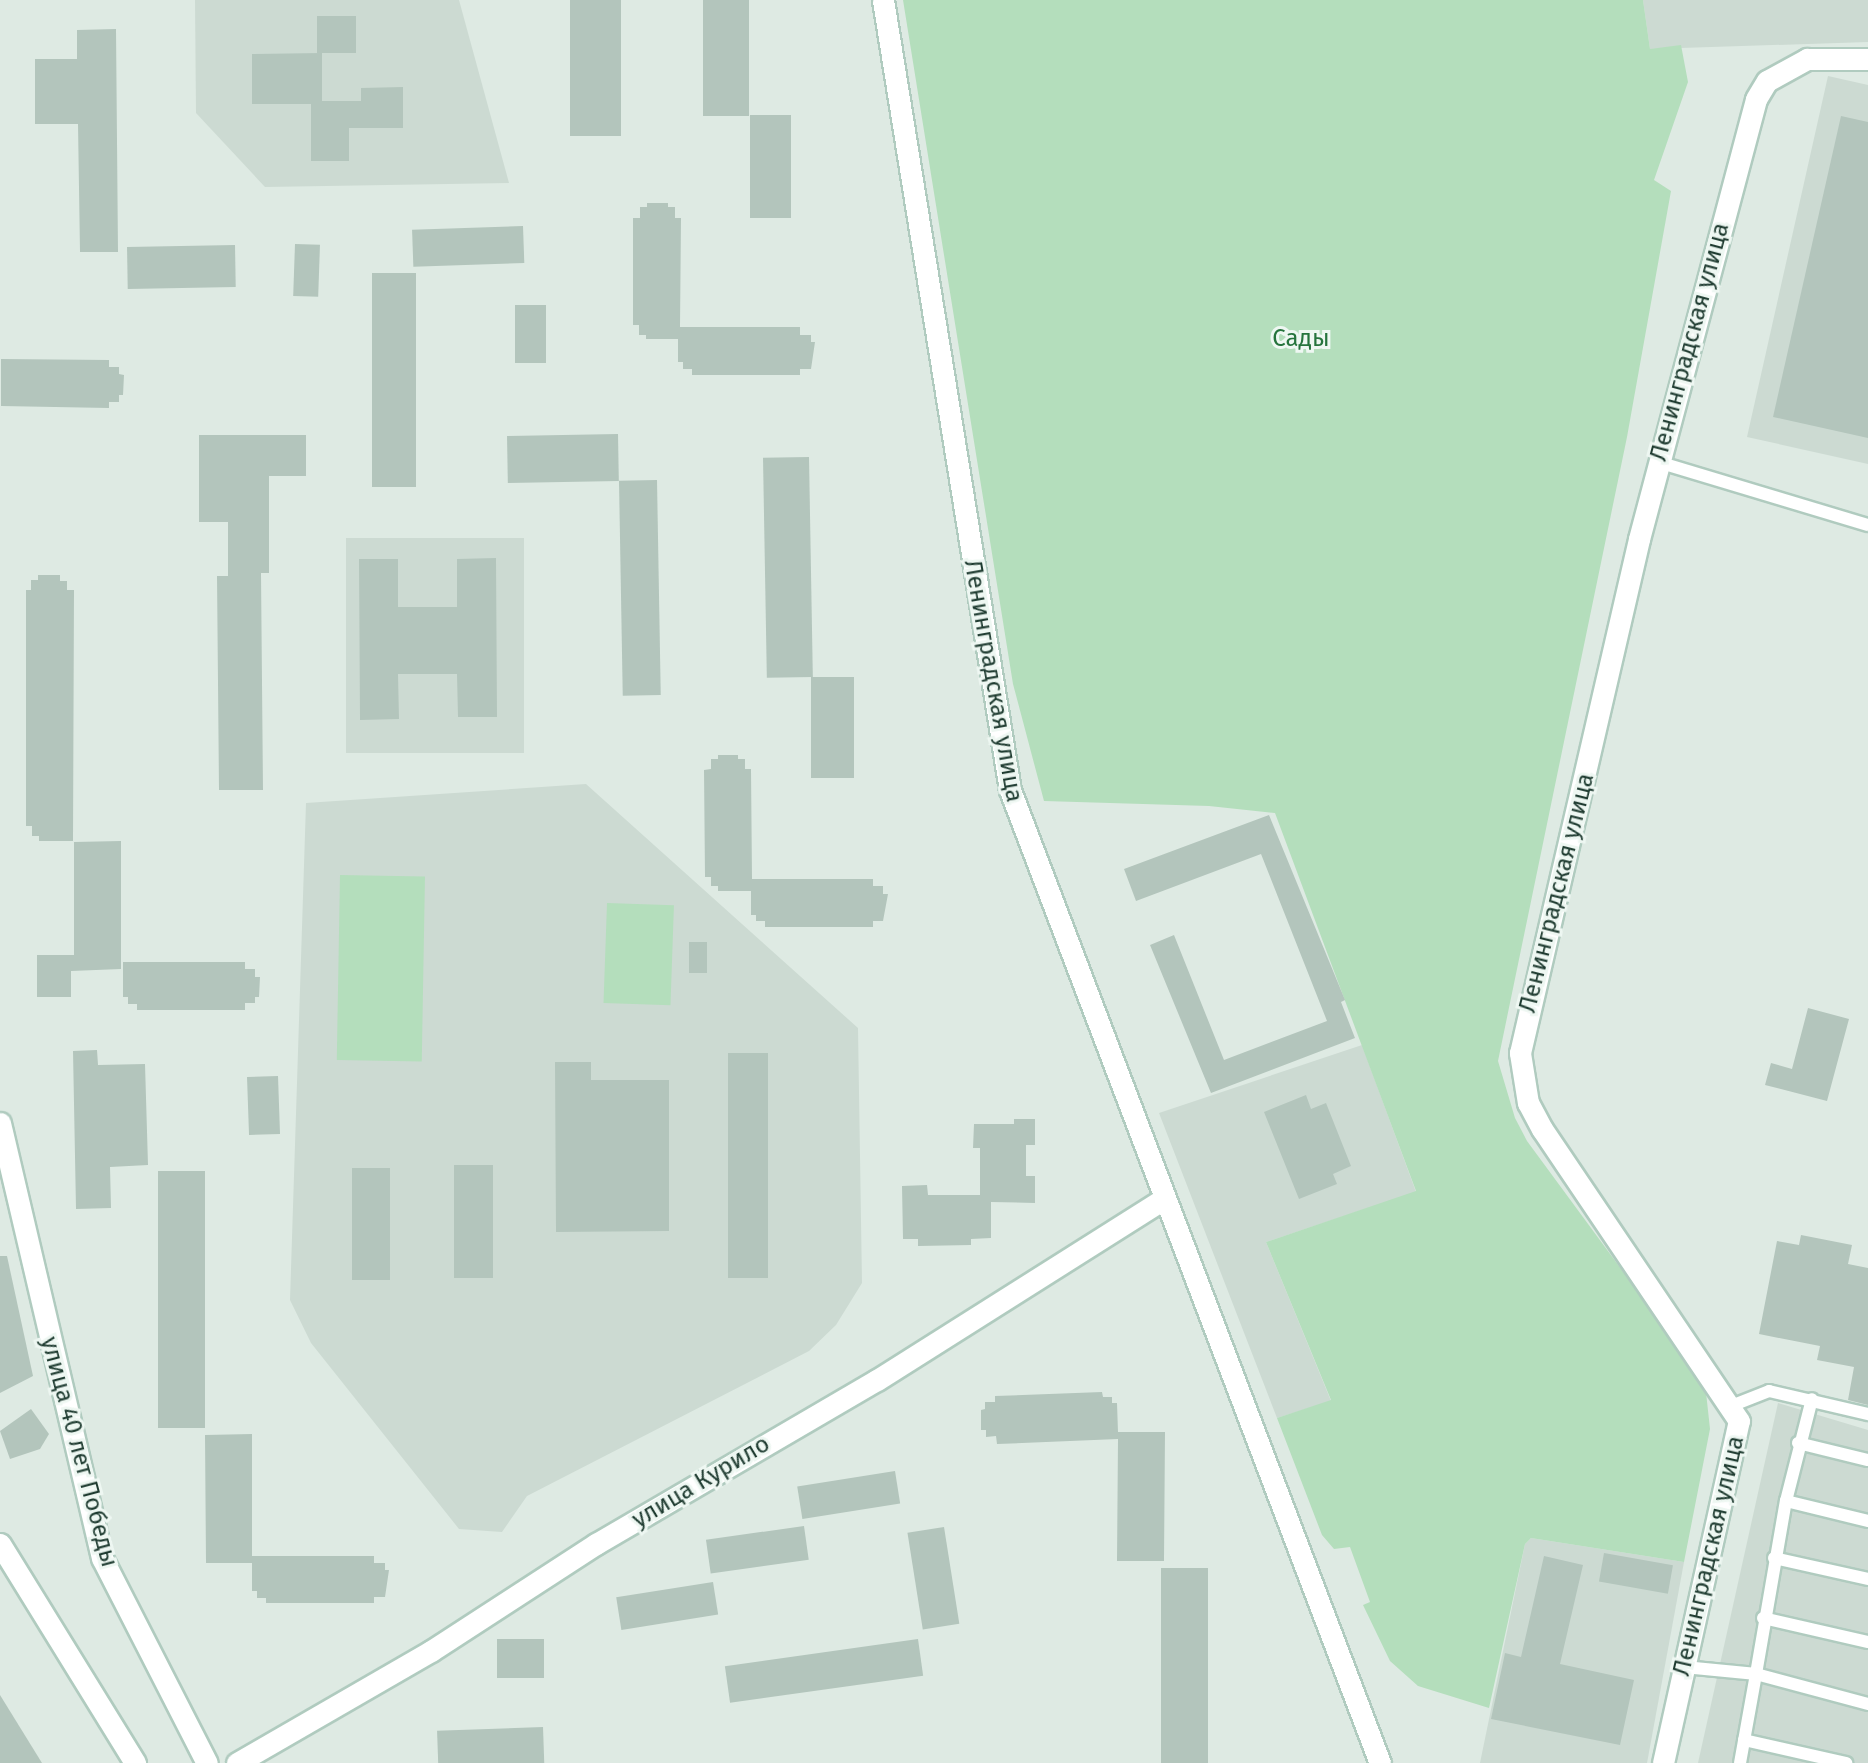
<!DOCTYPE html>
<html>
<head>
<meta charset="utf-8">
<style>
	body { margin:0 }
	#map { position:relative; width:1868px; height:1763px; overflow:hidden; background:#deeae3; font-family:"Fira Sans",sans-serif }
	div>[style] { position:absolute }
	.built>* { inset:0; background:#ccdad2; transform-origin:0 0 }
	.green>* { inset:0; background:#b4debc; transform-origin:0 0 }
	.building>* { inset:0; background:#b3c5bc; transform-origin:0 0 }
	.roads { filter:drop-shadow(2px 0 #b0cbbf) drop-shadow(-2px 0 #b0cbbf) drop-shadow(0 2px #b0cbbf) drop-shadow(0 -2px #b0cbbf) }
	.lane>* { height:12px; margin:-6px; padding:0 6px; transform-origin:6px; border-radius:6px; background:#fff }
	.street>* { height:21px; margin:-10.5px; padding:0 10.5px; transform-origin:10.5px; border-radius:10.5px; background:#fff }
	.secondary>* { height:21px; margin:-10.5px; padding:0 10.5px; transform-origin:10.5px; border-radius:10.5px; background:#fff }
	span { translate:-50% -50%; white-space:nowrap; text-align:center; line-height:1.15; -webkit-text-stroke:6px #eef7f2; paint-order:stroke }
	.park-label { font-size:24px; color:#26743d }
	.street-label { font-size:24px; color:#1e3b30 }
</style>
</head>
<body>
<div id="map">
	<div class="built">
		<i style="clip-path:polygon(195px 0,459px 0,509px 183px,265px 187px,196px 113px)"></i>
		<i style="clip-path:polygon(1643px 0,1868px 0,1868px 42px,1650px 49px)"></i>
		<i style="clip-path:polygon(1828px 76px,1868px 85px,1868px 464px,1747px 437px)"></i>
		<i style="left:524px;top:538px;width:215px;height:178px;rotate:90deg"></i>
		<i style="clip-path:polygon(586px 784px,858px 1028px,862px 1283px,836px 1325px,809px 1351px,527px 1496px,502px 1532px,459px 1529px,311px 1343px,290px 1300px,306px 803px)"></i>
		<i style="clip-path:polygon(1362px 1045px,1416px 1192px,1266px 1242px,1331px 1401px,1277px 1418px,1159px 1113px)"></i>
		<i style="clip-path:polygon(1778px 1403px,1868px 1430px,1868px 1763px,1698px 1763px)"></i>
		<i style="clip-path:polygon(1531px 1538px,1684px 1562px,1647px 1763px,1480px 1763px,1525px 1544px)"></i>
	</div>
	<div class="green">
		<i style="clip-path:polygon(903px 0,1643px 0,1650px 49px,1681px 45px,1688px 82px,1654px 180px,1671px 191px,1627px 437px,1498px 1061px,1515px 1118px,1527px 1141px,1705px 1383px,1710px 1429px,1684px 1562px,1531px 1538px,1525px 1544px,1489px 1708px,1418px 1686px,1390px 1661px,1363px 1605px,1370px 1602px,1350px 1547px,1334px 1549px,1322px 1535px,1277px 1418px,1331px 1400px,1266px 1242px,1416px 1191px,1275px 813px,1209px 806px,1044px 801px,1013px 684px)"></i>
		<i style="left:340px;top:875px;width:85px;height:185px;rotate:1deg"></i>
		<i style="left:607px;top:903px;width:67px;height:100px;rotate:2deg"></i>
	</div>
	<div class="building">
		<i style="left:570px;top:0;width:51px;height:136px"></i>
		<i style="left:703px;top:0;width:46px;height:116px"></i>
		<i style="left:317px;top:16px;width:39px;height:37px"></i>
		<i style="clip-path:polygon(116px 29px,118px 252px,80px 252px,78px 124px,35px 124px,35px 59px,77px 59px,77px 30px)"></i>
		<i style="clip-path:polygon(322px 53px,322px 101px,361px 101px,361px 88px,403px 87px,403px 128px,349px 128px,349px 161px,311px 161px,311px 104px,252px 104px,252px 54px)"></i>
		<i style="left:750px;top:115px;width:41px;height:103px"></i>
		<i style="clip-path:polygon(1841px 116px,1868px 122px,1868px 438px,1773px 417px)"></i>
		<i style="clip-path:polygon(647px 203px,668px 203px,668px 207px,675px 207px,675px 218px,681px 218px,680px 327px,800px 327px,800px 335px,811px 335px,811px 342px,815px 342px,811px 369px,800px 369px,800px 375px,692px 375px,692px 369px,683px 369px,683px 362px,678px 362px,678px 339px,646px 339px,646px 335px,639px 335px,639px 325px,633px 325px,633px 218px,640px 218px,640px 207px,647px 207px)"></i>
		<i style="left:523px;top:226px;width:37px;height:111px;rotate:88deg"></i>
		<i style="left:295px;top:244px;width:25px;height:52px;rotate:2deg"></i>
		<i style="left:235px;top:245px;width:42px;height:108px;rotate:89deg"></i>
		<i style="left:372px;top:273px;width:44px;height:214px"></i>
		<i style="left:515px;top:305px;width:31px;height:58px"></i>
		<i style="clip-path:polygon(1px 359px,109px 360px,109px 367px,119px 367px,119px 374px,124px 375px,123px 395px,119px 395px,119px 402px,109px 402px,109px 408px,1px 406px)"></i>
		<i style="left:618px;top:434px;width:47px;height:111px;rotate:89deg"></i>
		<i style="clip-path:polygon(199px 435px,306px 435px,306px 476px,269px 476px,269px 573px,261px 573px,263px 790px,219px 790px,217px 576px,228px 576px,228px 522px,199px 522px)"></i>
		<i style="left:809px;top:457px;width:220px;height:46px;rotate:89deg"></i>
		<i style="left:657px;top:480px;width:215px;height:38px;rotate:89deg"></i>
		<i style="clip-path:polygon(496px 558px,497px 717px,458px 717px,457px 674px,398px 674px,399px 719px,360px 720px,359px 559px,398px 559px,398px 607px,457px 607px,457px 559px)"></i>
		<i style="clip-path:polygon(38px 575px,60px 575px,60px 581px,67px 581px,67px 590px,74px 590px,73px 841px,39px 841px,39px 836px,32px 836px,32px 826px,26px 826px,26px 590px,31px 590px,31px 580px,38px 580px)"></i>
		<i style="left:811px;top:677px;width:43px;height:101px"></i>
		<i style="clip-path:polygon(718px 755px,738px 755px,738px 759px,745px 759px,745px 769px,751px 769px,752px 879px,873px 879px,873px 886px,883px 886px,883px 894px,888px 894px,883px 921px,873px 921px,873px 927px,765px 927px,765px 921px,756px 921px,756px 915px,751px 915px,751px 891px,718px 891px,718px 886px,711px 886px,711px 877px,705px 877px,704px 770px,711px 769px,711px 759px,718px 759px)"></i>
		<i style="clip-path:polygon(1269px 815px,1345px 1000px,1341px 1002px,1355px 1038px,1211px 1093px,1150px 945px,1174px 935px,1224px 1060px,1327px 1021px,1261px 854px,1136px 901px,1124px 869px)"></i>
		<i style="clip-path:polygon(121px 841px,121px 969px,71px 971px,71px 997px,37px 997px,37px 955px,74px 955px,74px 842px)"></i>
		<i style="left:689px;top:942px;width:18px;height:31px"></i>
		<i style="clip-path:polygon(123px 962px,245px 962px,245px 969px,255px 969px,255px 977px,260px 977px,259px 997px,255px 997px,255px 1003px,245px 1003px,245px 1010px,137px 1010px,137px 1004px,128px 1004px,128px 997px,123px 997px)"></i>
		<i style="clip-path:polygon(1808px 1008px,1849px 1019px,1827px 1101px,1765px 1085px,1771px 1063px,1792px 1069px)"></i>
		<i style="clip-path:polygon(97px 1050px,98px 1065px,145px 1064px,148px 1165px,110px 1167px,111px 1208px,76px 1209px,73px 1051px)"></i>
		<i style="left:728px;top:1053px;width:40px;height:225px"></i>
		<i style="clip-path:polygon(555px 1062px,591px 1062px,591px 1080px,669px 1080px,669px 1231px,556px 1232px)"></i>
		<i style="left:278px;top:1076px;width:58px;height:31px;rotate:88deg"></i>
		<i style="clip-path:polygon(1306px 1095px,1311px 1109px,1326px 1103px,1351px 1166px,1333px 1174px,1337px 1184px,1299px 1199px,1264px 1112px)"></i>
		<i style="clip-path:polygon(1014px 1119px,1035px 1119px,1035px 1145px,1026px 1145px,1026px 1176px,1035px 1176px,1035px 1203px,991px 1202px,991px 1238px,971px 1239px,971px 1245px,918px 1246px,918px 1239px,903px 1239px,902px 1186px,927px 1185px,928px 1195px,980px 1195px,980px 1148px,973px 1148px,974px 1124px,1014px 1124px)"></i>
		<i style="left:454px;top:1165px;width:39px;height:113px"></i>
		<i style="left:352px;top:1168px;width:38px;height:112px"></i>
		<i style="left:158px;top:1171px;width:47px;height:257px"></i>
		<i style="clip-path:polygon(1801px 1235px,1852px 1245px,1848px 1264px,1868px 1268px,1868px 1405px,1848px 1400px,1854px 1367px,1817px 1360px,1820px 1346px,1759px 1334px,1777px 1241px,1799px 1245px)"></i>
		<i style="clip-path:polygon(0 1256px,7px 1256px,33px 1376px,0 1393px)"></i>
		<i style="clip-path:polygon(1102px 1392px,1103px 1397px,1112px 1397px,1112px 1403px,1117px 1403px,1118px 1432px,1165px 1432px,1164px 1561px,1117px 1561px,1118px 1439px,997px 1444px,996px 1436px,986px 1437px,986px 1430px,981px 1430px,981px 1410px,985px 1409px,985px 1402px,995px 1402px,995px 1396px)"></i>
		<i style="clip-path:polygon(31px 1409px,49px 1434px,40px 1449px,10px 1459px,0 1431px)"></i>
		<i style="clip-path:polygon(252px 1434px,252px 1556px,374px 1556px,374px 1563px,385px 1563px,385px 1570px,389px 1570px,385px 1597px,374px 1597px,374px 1603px,266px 1603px,266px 1598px,257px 1598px,257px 1591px,252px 1591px,252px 1563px,206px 1563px,205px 1435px)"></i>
		<i style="left:895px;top:1471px;width:33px;height:99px;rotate:81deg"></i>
		<i style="left:804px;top:1526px;width:34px;height:99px;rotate:82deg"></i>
		<i style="left:944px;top:1527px;width:98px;height:37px;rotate:81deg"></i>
		<i style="left:1604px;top:1553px;width:70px;height:29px;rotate:10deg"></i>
		<i style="clip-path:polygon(1544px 1556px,1583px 1565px,1560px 1664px,1634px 1680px,1620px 1745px,1491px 1719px,1505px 1653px,1521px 1657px)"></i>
		<i style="left:1161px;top:1568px;width:47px;height:195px"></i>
		<i style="left:713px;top:1582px;width:33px;height:98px;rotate:81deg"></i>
		<i style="left:497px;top:1639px;width:47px;height:39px"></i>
		<i style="left:918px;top:1639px;width:37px;height:195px;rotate:82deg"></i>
		<i style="clip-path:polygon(0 1695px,42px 1763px,0 1763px)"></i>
		<i style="left:543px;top:1727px;width:36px;height:106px;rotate:88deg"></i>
	</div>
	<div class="roads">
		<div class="lane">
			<i style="left:1658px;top:462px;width:219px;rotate:16.7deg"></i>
			<i style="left:1731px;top:1406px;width:41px;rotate:-21.5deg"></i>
			<i style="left:1769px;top:1391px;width:102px;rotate:13.1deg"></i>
			<i style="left:1798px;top:1443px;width:72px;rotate:13.7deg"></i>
			<i style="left:1786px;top:1501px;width:84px;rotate:13.7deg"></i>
			<i style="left:1774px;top:1558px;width:96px;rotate:12.6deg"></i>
			<i style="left:1763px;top:1618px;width:108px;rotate:12.9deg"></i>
			<i style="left:1685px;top:1667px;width:71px;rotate:5.6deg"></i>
			<i style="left:1756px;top:1674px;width:176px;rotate:-80.2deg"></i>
			<i style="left:1786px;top:1501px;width:105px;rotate:-75.7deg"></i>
			<i style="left:1744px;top:1740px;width:105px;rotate:12.7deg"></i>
			<i style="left:1740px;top:1763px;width:90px;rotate:-79.8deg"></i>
			<i style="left:1756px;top:1674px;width:116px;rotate:15deg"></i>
		</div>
		<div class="street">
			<i style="left:237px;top:1763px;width:224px;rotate:-30deg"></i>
			<i style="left:431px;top:1651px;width:197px;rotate:-33deg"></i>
			<i style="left:596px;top:1544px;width:325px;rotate:-30.3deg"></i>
			<i style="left:877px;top:1380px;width:338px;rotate:-32.3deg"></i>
			<i style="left:1663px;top:1763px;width:350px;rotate:-77.5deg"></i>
			<i style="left:1739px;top:1421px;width:352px;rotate:-124deg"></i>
			<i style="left:1542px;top:1129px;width:30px;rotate:-118deg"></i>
			<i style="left:1528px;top:1103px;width:51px;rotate:-99.1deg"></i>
			<i style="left:1520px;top:1053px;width:528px;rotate:-76.96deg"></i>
			<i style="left:1639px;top:539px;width:455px;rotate:-75.1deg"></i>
			<i style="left:1756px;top:99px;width:21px;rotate:-59deg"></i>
			<i style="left:1767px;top:81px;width:46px;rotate:-28.8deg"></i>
			<i style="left:1807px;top:59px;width:61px"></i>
		</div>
		<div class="secondary">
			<i style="left:883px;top:0;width:800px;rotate:80.87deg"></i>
			<i style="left:1010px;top:790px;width:1041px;rotate:69.18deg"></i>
			<i style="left:0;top:1123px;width:447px;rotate:76.8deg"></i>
			<i style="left:102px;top:1558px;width:230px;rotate:62.9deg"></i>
			<i style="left:0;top:1544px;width:257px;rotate:58.3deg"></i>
		</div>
	</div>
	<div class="park-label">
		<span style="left:1301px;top:339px">Сады</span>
	</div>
	<div class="street-label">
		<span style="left:1690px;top:342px;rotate:-75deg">Ленинградская улица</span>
		<span style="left:993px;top:681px;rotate:80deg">Ленинградская улица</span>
		<span style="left:1557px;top:893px;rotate:-76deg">Ленинградская улица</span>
		<span style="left:79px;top:1452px;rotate:75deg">улица 40 лет Победы</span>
		<span style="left:701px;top:1482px;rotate:-31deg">улица Курило</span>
		<span style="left:1709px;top:1556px;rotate:-77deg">Ленинградская улица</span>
	</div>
</div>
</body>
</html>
